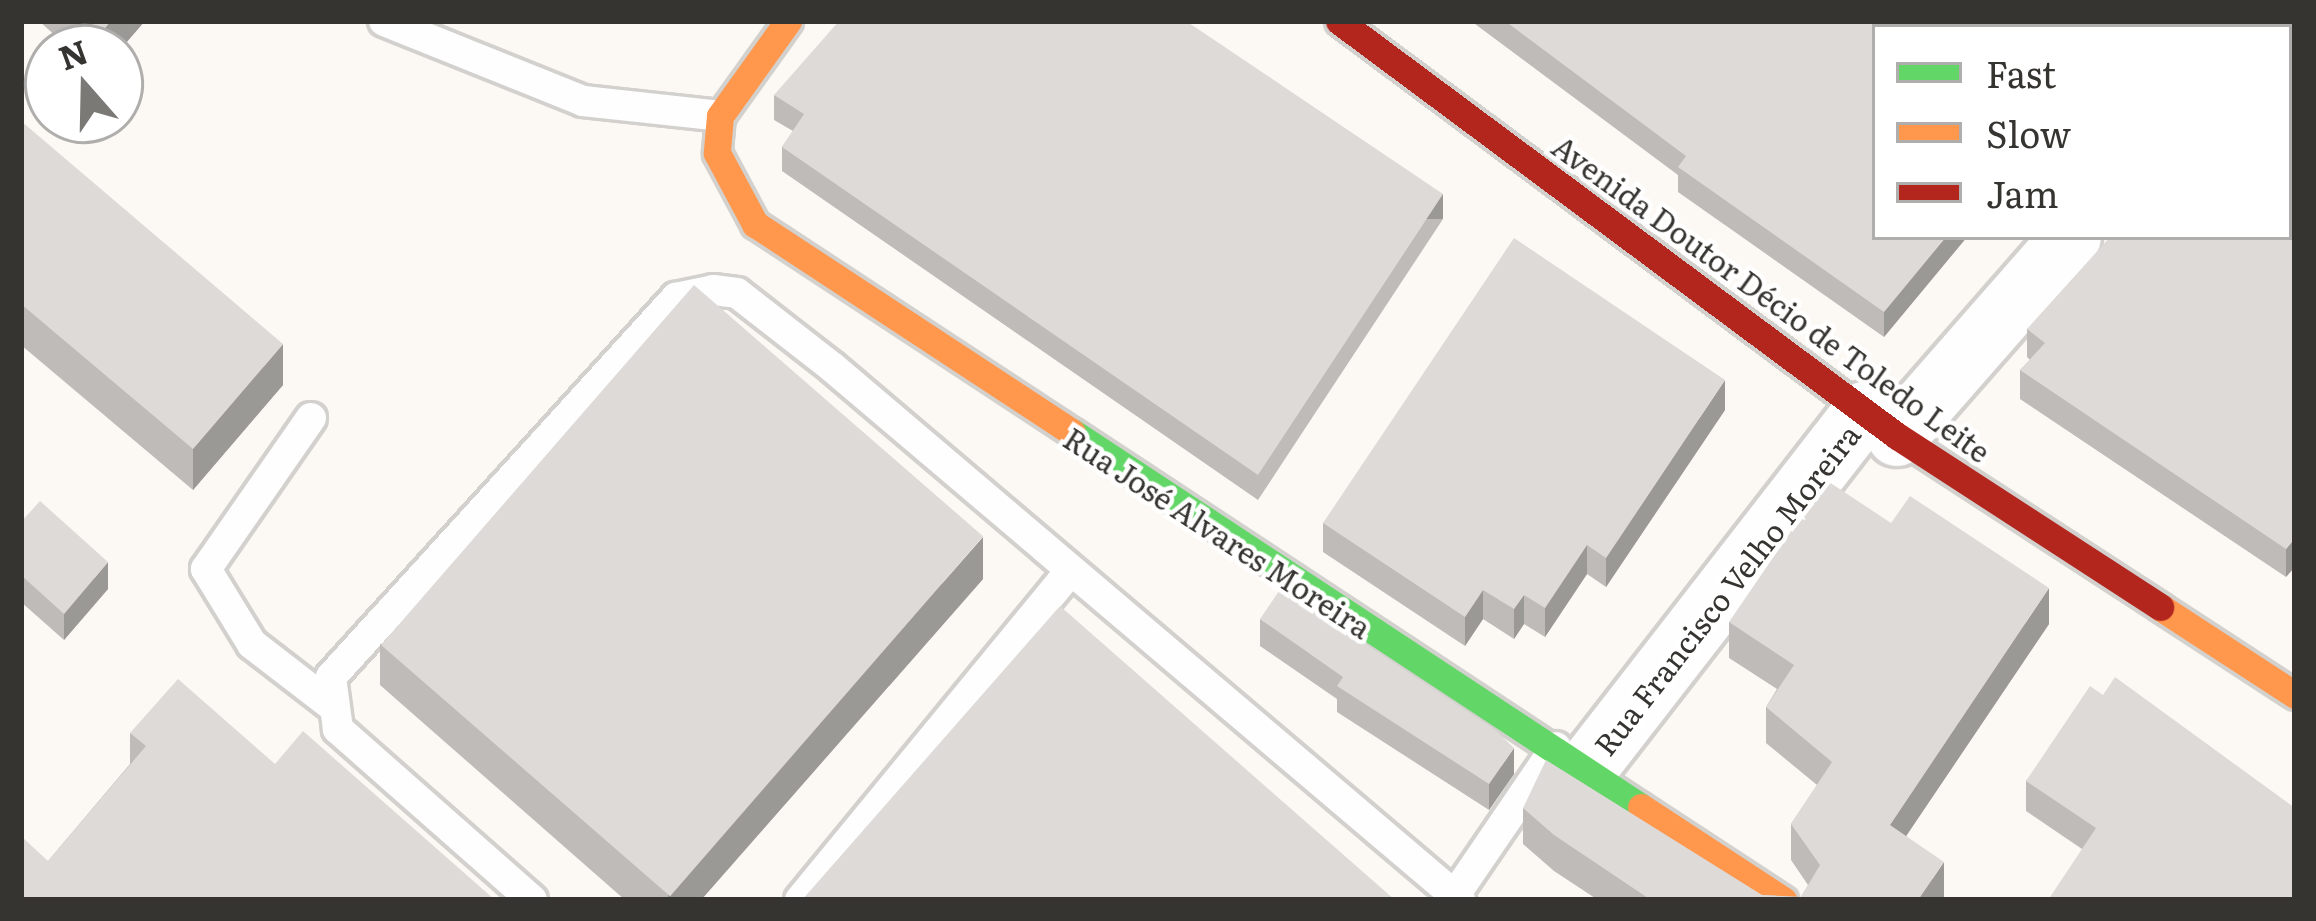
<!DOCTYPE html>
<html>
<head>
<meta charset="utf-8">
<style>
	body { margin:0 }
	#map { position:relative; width:2316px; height:921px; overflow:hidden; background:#fcf9f5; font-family:Literata,serif }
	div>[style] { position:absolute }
	.roads { filter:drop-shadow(3px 0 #d3d1ce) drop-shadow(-3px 0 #d3d1ce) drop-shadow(0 3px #d3d1ce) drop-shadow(0 -3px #d3d1ce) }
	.lane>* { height:30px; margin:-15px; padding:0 15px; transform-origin:15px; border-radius:15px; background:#fffefe }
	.street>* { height:60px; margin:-30px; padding:0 30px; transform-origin:30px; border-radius:30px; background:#fffefe }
	.fast>* { height:27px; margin:-13.5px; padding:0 13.5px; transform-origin:13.5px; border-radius:13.5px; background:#63d668 }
	.slow>* { height:27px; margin:-13.5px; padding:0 13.5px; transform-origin:13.5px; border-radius:13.5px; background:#ff974d }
	.jam>* { height:27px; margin:-13.5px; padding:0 13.5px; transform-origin:13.5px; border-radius:13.5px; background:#b3261e }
	.wall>* { inset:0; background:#bebbb9 }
	.shaded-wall>* { inset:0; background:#9b9996; transform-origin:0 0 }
	.building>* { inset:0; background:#dddad7; transform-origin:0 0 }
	span { translate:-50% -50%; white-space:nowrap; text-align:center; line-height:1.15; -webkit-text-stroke:9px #fff; paint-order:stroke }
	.street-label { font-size:30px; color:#363431 }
	.frame { position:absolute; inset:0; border:24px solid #363431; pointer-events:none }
	.legend { position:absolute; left:1872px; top:24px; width:420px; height:216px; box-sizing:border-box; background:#fff; border:3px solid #afaead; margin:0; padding:15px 21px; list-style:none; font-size:36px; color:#363431 }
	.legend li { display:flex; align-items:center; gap:24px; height:60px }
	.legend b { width:60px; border:3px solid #afaead }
	.north { position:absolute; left:24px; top:24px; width:120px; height:120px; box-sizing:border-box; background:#fff; border:3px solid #afaead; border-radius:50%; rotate:340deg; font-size:33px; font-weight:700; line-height:48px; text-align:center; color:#363431 }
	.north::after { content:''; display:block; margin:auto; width:42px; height:54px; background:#7b7976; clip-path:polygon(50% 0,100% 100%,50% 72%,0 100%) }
</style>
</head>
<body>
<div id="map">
	<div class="roads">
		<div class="lane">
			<i style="left:384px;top:21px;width:214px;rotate:21.9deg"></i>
			<i style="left:583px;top:101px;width:138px;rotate:6.2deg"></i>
			<i style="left:311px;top:418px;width:184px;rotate:124.8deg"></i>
			<i style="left:206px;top:569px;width:88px;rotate:58.5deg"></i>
			<i style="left:252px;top:644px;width:98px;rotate:37.6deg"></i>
			<i style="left:1455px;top:895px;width:179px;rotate:-55.7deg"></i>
			<i style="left:532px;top:900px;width:259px;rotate:-138.6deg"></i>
			<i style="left:338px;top:729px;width:52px;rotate:-97.7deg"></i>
			<i style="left:331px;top:677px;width:513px;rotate:-47.69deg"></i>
			<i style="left:676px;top:298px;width:38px;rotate:-12deg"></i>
			<i style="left:713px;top:290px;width:24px;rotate:7deg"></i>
			<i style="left:737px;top:293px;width:120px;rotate:37.9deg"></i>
			<i style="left:832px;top:367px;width:824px;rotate:40.32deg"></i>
			<i style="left:800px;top:900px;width:423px;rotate:-50.6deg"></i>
		</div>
		<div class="street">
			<i style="left:2255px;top:27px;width:8px;rotate:-50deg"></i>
			<i style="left:1897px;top:436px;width:264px;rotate:-48.8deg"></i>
			<i style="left:1588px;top:767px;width:449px;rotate:-52.2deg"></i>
		</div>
		<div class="fast">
			<i style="left:1072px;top:432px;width:681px;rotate:33.39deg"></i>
		</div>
		<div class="slow">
			<i style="left:788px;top:21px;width:117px;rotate:125.6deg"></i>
			<i style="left:720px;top:116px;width:37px;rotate:95deg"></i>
			<i style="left:717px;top:153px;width:81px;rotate:61.8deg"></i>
			<i style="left:755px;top:224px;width:379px;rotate:33.3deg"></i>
			<i style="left:2160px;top:607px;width:161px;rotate:33.1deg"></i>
			<i style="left:1641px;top:807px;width:170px;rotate:33.2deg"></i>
		</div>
		<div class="jam">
			<i style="left:1339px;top:21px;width:695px;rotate:36.64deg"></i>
			<i style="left:1897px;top:436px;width:314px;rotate:33deg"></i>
		</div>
	</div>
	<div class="wall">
		<i style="clip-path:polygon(39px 21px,145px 21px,120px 48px,69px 48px)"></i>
		<i style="clip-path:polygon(1471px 21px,2075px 21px,2075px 27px,1875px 237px,1967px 237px,1884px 337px,1678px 192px,1678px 175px)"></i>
		<i style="clip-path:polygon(774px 95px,1443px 219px,1258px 500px,782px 171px,782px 147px,793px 131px,774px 120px)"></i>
		<i style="clip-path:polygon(21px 121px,283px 385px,193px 490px,21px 345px)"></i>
		<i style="clip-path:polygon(2289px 237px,2286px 577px,2020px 399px,2020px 370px,2030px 360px,2027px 357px,2027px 329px)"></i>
		<i style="clip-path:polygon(1725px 410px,1606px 587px,1587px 574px,1545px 637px,1524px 624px,1514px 639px,1483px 619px,1465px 646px,1323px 552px,1323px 523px)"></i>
		<i style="clip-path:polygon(21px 522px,108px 589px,64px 640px,21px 602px)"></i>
		<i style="clip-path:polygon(983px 579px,701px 900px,625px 900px,380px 685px,380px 644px)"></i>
		<i style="clip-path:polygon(1260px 619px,1514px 774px,1489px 810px,1337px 712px,1337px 699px,1260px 646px)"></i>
		<i style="clip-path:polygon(1729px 622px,2049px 624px,1906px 836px,1944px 898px,1942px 900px,1598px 900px,1554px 871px,1523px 844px,1523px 808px,1762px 895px,1801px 897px,1808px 885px,1791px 860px,1791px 824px,1817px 785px,1766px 743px,1766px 707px,1777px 689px,1729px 658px)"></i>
		<i style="clip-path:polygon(2103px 695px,2295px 808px,2082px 849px,2026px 811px,2026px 781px)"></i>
		<i style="clip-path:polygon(130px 733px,275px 764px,48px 861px,130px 764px)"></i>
	</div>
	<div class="shaded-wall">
		<i style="clip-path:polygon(111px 21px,145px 21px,120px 50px,120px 48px,99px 48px,99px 35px)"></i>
		<i style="left:1443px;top:194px;width:25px;height:336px;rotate:90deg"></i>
		<i style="clip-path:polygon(1946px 237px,1967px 237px,1884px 337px,1884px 312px)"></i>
		<i style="clip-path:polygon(283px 344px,283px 385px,193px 490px,193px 449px)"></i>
		<i style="clip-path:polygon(1725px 380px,1725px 410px,1606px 587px,1606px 558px)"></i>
		<i style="clip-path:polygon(983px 537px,983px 579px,701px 900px,668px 900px,668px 896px)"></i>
		<i style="clip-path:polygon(2295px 538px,2295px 567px,2286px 577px,2286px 549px)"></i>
		<i style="clip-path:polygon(1587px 545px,1587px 574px,1545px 637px,1545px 608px)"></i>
		<i style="clip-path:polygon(108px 562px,108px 589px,64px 640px,64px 614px)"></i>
		<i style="clip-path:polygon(2049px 588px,2049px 624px,1890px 860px,1890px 825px)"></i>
		<i style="clip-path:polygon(1483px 590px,1483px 619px,1465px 646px,1465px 617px)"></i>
		<i style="clip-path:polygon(1524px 595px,1524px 624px,1514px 639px,1514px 609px)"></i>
		<i style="clip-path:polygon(1514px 748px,1514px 774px,1489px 810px,1489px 784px)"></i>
		<i style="clip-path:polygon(1944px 862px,1944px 898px,1942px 900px,1918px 900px)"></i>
	</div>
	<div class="building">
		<i style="clip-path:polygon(84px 21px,111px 21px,99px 35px)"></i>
		<i style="clip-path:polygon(839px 21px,1186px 21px,1443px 194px,1258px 475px,782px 147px,804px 114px,774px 95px)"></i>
		<i style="clip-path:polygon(1505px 21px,2073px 21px,2069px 27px,1875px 27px,1875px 237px,1946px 237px,1884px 312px,1678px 167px,1686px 156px)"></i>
		<i style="clip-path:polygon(21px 121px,283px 344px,193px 449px,21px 304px)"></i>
		<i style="clip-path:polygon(2289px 201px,2295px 205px,2295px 538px,2286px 549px,2020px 370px,2045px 343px,2027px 329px,2110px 237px,2289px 237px)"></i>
		<i style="clip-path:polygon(1514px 238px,1725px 380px,1606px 558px,1587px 545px,1545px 608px,1524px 595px,1514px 609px,1483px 590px,1465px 617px,1323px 523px)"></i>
		<i style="left:694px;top:285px;width:383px;height:477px;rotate:41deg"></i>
		<i style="clip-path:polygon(1826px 480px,1891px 523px,1910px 496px,2049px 588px,1890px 825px,1944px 862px,1918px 900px,1651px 900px,1554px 835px,1523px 808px,1546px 760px,1762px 895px,1801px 897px,1820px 865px,1791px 824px,1832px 762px,1766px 707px,1794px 665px,1729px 622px)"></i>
		<i style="clip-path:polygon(40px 501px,108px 562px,64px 614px,21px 575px,21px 522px)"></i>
		<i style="clip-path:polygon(1281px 588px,1494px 729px,1514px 748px,1489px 784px,1337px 686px,1343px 677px,1260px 619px)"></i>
		<i style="clip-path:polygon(1060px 606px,1395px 900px,802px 900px)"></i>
		<i style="clip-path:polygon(2115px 677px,2295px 808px,2295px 900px,2048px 900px,2096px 828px,2026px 781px,2090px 686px,2103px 695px)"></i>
		<i style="clip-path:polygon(178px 679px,275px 764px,303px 731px,495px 900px,21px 900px,21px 836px,48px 861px,146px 746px,130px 733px)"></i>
	</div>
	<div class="street-label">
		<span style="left:1772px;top:298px;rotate:36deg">Avenida Doutor Décio de Toledo Leite</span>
		<span style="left:1218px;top:532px;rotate:33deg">Rua José Alvares Moreira</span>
		<span style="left:1726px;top:589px;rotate:-52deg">Rua Francisco Velho Moreira</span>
	</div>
	<div class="frame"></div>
	<ul class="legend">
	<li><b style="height:15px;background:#63d668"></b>Fast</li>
	<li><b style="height:15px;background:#ff974d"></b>Slow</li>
	<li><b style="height:15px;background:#b3261e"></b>Jam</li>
	</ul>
	<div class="north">N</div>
</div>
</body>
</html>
